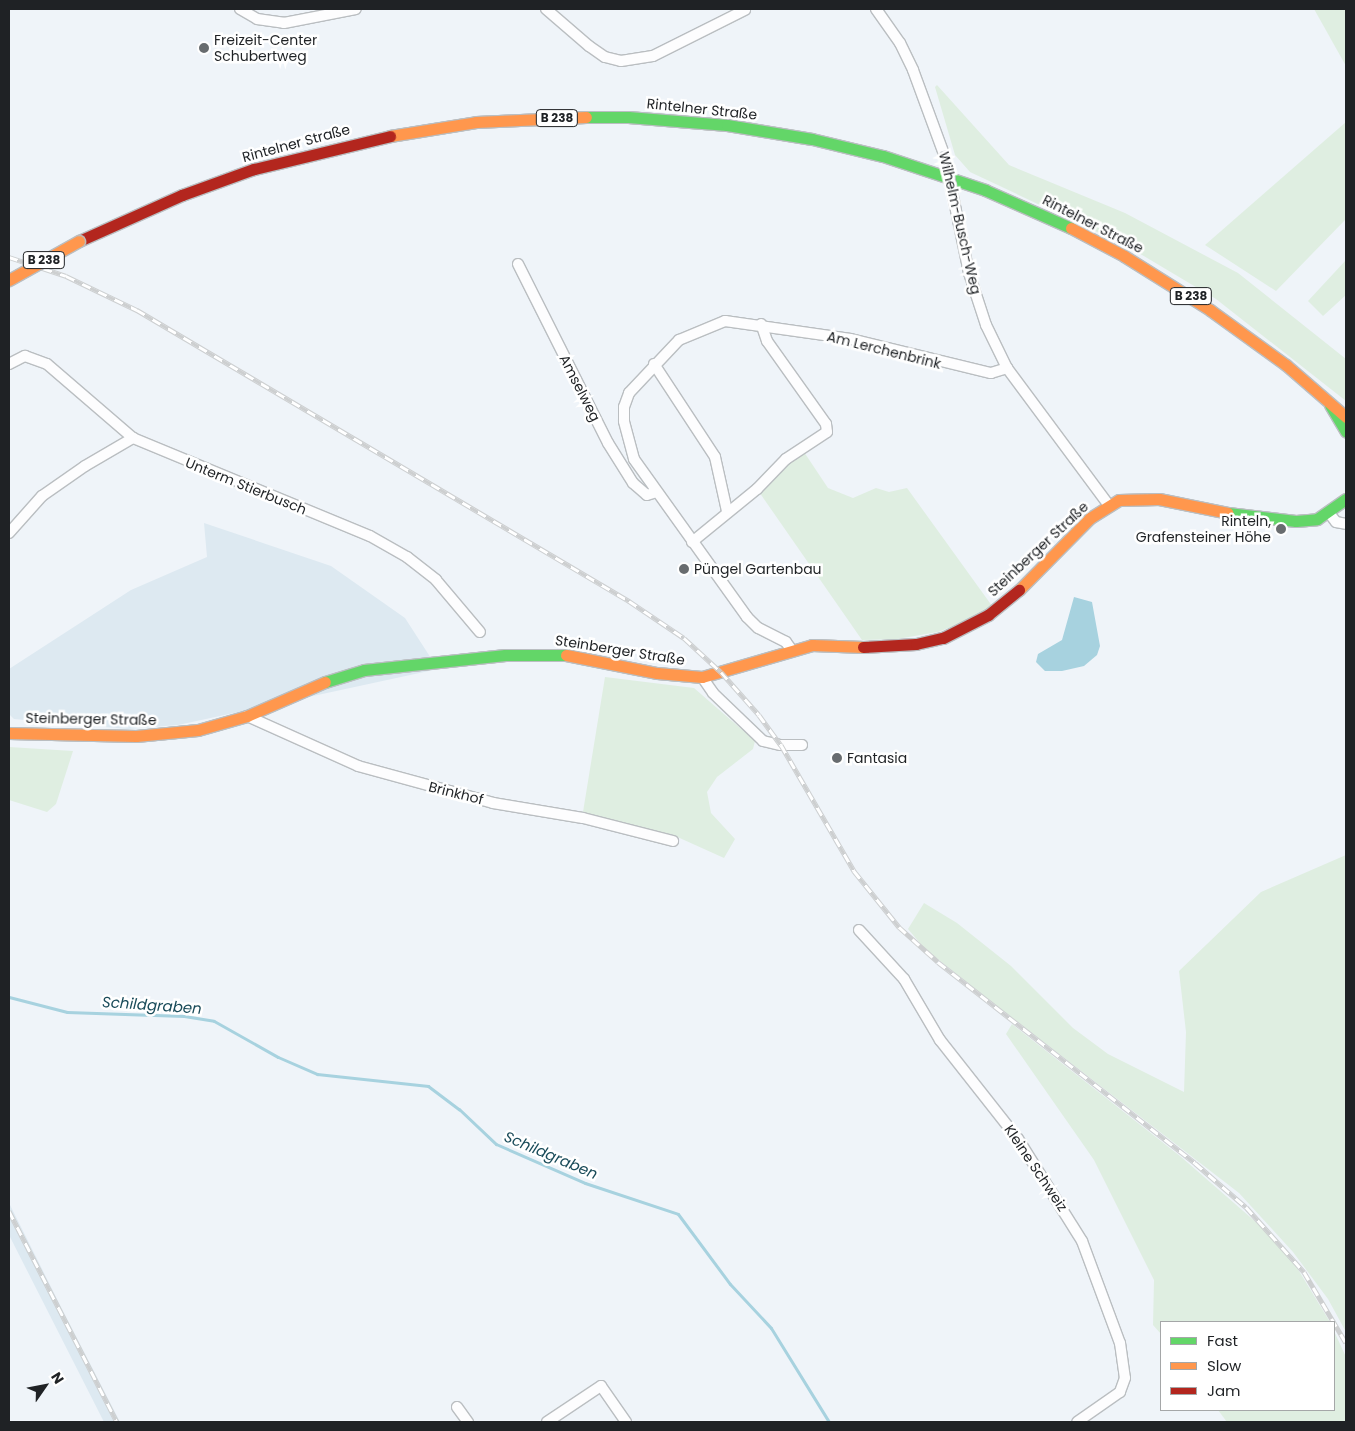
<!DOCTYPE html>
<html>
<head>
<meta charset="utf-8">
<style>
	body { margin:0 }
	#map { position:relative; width:1355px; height:1431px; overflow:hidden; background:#eff4f9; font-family:Poppins,sans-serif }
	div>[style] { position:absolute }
	.built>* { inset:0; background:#dde9f1 }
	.green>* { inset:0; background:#dfeee1 }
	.water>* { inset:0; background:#a7d2df }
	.stream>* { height:3px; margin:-1.5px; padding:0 1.5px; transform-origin:1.5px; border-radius:1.5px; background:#a7d2df }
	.roads { filter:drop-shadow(1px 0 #babec1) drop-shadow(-1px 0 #babec1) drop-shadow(0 1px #babec1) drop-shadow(0 -1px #babec1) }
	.street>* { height:10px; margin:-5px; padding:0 5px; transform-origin:5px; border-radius:5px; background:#fdfdfe }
	.fast>* { height:11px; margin:-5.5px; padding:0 5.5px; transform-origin:5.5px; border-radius:5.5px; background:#63d668 }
	.slow>* { height:11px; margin:-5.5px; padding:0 5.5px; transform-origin:5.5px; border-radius:5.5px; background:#ff974d }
	.jam>* { height:11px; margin:-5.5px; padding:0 5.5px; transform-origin:5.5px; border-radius:5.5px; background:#b3261e }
	.rail>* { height:5px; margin-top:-2.5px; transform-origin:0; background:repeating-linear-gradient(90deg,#fff 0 9px,#cdcfd0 0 18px); box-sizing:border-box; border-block:1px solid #cdcfd0 }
	.bridges { filter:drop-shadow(1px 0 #babec1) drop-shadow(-1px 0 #babec1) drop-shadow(0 1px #babec1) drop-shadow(0 -1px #babec1) }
	.street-bridge>* { height:10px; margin:-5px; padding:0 5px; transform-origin:5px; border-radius:5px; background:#fdfdfe }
	.slow-bridge>* { height:11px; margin:-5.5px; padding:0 5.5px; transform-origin:5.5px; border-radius:5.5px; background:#ff974d }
	.dots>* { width:14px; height:14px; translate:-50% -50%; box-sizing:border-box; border:2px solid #fff; border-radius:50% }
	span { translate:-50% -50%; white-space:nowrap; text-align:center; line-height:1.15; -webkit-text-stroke:5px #fff; paint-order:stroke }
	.shield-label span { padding:1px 4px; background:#fff; border:1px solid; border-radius:4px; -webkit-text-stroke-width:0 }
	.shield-label { font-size:12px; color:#1f2225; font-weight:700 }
	.poi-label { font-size:14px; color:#1f2225 }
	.left { translate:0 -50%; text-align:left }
	.right { translate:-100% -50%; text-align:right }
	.street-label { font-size:14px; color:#1f2225 }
	.water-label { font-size:15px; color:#194b59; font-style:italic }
	.frame { position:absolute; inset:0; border:10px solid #1f2225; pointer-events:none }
	.legend { position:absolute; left:1160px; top:1321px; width:175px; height:90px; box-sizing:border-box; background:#fff; border:1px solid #a5a7a8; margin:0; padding:6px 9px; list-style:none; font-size:15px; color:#1f2225 }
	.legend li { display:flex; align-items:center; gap:10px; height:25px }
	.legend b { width:25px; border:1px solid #a5a7a8 }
	.north { position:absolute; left:20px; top:1361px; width:50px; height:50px; -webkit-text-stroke:4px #fff; paint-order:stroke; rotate:57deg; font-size:14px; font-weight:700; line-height:20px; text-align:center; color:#1f2225 }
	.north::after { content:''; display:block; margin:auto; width:18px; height:22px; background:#1f2225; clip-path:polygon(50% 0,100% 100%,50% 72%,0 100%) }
</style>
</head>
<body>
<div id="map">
	<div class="built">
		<i style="clip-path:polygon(204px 523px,331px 566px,405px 618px,438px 669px,178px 725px,128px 729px,14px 719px,9px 714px,9px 669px,131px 590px,207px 557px)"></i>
		<i style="clip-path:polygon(9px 1203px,63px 1311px,120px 1422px,104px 1422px,9px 1235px)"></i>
	</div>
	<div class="green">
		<i style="clip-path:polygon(1314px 9px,1346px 9px,1346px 66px)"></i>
		<i style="clip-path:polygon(937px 85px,1009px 165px,1125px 213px,1238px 273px,1346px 359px,1346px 401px,1216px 299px,1127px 246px,970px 172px,955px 155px,935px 87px)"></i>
		<i style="clip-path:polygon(1346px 122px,1346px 219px,1276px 291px,1205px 245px)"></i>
		<i style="clip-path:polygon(1346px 260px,1346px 295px,1323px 316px,1308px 301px)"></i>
		<i style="clip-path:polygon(802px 449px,828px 488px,853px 498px,876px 488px,889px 492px,907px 488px,995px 610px,938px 632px,897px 639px,862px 640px,757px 489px)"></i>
		<i style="clip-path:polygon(605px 677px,694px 688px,755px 741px,753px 749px,717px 777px,707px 792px,711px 813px,735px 839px,724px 858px,673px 835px,583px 812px)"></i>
		<i style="clip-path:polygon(9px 747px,73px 751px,56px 804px,47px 812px,9px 800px)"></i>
		<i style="clip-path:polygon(1346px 855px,1346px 1332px,1328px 1299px,1293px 1252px,1239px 1193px,975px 989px,924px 948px,908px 929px,924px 903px,957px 923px,1011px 966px,1073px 1028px,1108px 1054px,1184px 1092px,1186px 1032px,1179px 971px,1261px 892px)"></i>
		<i style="clip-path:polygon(1012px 1024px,1180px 1156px,1265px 1230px,1296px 1266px,1330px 1322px,1161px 1322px,1161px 1334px,1153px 1325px,1154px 1280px,1094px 1160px,1006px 1034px)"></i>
		<i style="clip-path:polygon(1334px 1331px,1346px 1357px,1346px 1422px,1227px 1422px,1218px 1410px,1334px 1410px)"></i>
	</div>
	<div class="water">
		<i style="clip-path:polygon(1074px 597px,1092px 602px,1100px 646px,1097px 655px,1084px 666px,1062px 671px,1045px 671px,1036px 662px,1038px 654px,1062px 640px)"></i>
	</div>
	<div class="stream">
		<i style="left:9px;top:997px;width:60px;rotate:14.5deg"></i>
		<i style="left:67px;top:1012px;width:117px;rotate:2deg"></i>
		<i style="left:184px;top:1016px;width:30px;rotate:9deg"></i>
		<i style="left:214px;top:1021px;width:73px;rotate:29.4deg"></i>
		<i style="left:278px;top:1057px;width:43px;rotate:23.6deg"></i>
		<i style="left:317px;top:1074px;width:112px;rotate:6.2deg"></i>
		<i style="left:428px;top:1086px;width:39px;rotate:37deg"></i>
		<i style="left:459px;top:1109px;width:51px;rotate:43.4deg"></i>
		<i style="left:496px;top:1144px;width:97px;rotate:23.7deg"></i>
		<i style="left:585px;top:1183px;width:98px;rotate:18.4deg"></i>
		<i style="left:678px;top:1214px;width:87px;rotate:53.4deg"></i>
		<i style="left:730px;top:1284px;width:60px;rotate:47deg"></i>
		<i style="left:771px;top:1328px;width:110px;rotate:58.3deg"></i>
	</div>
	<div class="roads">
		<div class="street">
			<i style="left:240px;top:9px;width:20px;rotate:30deg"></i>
			<i style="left:257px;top:19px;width:27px;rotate:8deg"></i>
			<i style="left:284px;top:23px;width:73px;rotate:-11deg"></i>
			<i style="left:546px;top:9px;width:57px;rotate:40.7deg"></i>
			<i style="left:589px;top:46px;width:19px;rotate:35deg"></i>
			<i style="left:605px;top:57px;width:16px;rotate:14deg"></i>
			<i style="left:621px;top:61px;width:32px;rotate:-9deg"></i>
			<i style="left:653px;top:56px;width:103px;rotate:-26.6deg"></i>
			<i style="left:876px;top:9px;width:42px;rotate:54.8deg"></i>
			<i style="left:900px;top:43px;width:30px;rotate:64deg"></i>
			<i style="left:913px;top:70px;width:93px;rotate:69.8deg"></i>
			<i style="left:954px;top:201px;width:74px;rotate:78.2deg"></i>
			<i style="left:969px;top:273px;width:55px;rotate:71.9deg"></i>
			<i style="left:986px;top:325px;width:48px;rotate:64deg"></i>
			<i style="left:1007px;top:368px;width:169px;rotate:53.4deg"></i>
			<i style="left:518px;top:264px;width:200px;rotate:63.3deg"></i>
			<i style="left:608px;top:443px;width:47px;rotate:58deg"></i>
			<i style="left:633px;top:483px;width:18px;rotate:41deg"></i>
			<i style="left:647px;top:495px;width:10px;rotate:-17deg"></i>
			<i style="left:9px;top:364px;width:18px;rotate:-27deg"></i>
			<i style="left:25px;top:356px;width:23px;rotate:20deg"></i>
			<i style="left:47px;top:364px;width:113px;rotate:40.7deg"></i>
			<i style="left:654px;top:364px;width:111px;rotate:56.7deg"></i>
			<i style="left:715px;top:457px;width:55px;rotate:77.5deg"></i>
			<i style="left:1329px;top:513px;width:11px;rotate:52deg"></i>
			<i style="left:1336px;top:522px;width:10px;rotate:11deg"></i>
			<i style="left:9px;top:533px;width:50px;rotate:-48.3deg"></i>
			<i style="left:42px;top:496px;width:52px;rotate:-34.9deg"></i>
			<i style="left:85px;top:466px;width:56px;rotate:-30.3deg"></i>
			<i style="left:133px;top:438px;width:256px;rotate:22.5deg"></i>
			<i style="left:370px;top:536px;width:43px;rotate:29.6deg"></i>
			<i style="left:407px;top:557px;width:37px;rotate:38deg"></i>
			<i style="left:436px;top:580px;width:68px;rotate:49.8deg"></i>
			<i style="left:692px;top:542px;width:84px;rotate:-39.2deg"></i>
			<i style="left:757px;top:489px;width:42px;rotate:-46deg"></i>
			<i style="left:786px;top:459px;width:49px;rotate:-33.4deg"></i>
			<i style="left:827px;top:432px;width:8px;rotate:-97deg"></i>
			<i style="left:826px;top:424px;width:102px;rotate:-125.4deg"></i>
			<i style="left:767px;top:341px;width:18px;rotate:-109deg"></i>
			<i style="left:791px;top:649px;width:9px;rotate:-126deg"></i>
			<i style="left:786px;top:642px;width:31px;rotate:-153deg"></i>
			<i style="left:758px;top:628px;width:16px;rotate:-135deg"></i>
			<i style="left:747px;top:617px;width:194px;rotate:-125.6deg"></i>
			<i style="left:634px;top:459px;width:39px;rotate:-105deg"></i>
			<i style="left:624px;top:421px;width:14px;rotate:-90deg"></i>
			<i style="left:624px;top:407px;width:15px;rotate:-70deg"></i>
			<i style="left:629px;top:393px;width:73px;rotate:-46.7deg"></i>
			<i style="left:679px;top:340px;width:50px;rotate:-22.4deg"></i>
			<i style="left:725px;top:321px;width:127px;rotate:8.1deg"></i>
			<i style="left:851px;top:339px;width:144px;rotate:13.7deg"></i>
			<i style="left:991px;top:373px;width:17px;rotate:-17deg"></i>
			<i style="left:702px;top:677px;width:19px;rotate:55deg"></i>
			<i style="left:713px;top:693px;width:69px;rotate:43.8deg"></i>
			<i style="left:763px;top:741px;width:18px;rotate:13deg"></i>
			<i style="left:781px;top:745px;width:21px"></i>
			<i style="left:247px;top:716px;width:122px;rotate:24.2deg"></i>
			<i style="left:358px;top:766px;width:140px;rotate:15.3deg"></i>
			<i style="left:493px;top:803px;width:91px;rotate:9.5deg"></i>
			<i style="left:583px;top:818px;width:93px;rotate:14.3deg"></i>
			<i style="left:859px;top:930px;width:67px;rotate:47.4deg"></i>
			<i style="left:904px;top:979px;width:71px;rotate:59.5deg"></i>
			<i style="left:940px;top:1040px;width:126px;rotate:51.8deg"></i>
			<i style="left:1018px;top:1139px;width:120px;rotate:57.9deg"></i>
			<i style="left:1082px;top:1241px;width:109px;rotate:69.6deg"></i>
			<i style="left:1120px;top:1343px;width:35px;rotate:82deg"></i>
			<i style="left:1125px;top:1378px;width:15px;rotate:110deg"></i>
			<i style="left:1120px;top:1392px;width:52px;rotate:145.1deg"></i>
			<i style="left:457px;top:1407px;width:19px;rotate:54deg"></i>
			<i style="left:547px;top:1422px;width:65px;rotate:-33.7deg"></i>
			<i style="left:601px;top:1386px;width:44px;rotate:55.2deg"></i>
		</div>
		<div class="fast">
			<i style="left:586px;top:117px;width:42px"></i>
			<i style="left:628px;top:117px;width:99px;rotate:4.6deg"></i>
			<i style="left:727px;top:125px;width:86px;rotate:9.4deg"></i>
			<i style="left:812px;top:139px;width:73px;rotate:13.5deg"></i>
			<i style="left:883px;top:156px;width:108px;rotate:18.4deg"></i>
			<i style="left:985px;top:190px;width:94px;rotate:23.8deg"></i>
			<i style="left:1330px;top:405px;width:31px;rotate:59deg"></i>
			<i style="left:1228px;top:513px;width:68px;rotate:6.7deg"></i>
			<i style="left:1296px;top:521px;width:21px;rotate:-5deg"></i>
			<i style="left:1317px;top:519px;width:35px;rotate:-35deg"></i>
			<i style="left:325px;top:682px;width:41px;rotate:-17.1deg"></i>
			<i style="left:364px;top:670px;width:142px;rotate:-6.1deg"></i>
			<i style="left:505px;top:655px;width:61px"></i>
		</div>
		<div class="slow">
			<i style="left:390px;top:136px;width:87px;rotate:-9.2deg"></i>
			<i style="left:476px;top:122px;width:110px;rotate:-2.6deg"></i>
			<i style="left:1071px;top:228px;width:60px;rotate:27.8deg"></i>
			<i style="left:1124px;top:256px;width:102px;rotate:32.1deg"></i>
			<i style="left:1210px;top:310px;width:94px;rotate:35.9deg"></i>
			<i style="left:1286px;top:365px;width:79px;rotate:40.9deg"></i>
			<i style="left:1019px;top:590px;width:101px;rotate:-45.4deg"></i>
			<i style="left:1090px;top:518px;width:34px;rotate:-32deg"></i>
			<i style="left:1119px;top:500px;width:40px;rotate:-1.4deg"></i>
			<i style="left:1159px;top:499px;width:70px;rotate:11.5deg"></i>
			<i style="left:566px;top:655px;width:93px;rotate:11.2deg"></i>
			<i style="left:657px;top:673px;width:45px;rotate:5.1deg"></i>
			<i style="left:702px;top:677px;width:115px;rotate:-16.2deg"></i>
			<i style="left:812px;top:645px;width:51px;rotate:2.2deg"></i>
			<i style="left:9px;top:733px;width:127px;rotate:1.4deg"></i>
			<i style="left:136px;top:736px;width:62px;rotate:-5.5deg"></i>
			<i style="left:198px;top:730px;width:51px;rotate:-15.9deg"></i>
			<i style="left:247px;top:716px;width:85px;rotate:-23.6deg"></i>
		</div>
		<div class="jam">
			<i style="left:79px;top:241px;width:113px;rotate:-24.1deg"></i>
			<i style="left:182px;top:195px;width:77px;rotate:-19.9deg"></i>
			<i style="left:254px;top:169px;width:140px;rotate:-13.6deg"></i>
			<i style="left:863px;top:647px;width:53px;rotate:-3.2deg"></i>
			<i style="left:916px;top:644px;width:28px;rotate:-13deg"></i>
			<i style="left:943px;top:638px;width:51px;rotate:-27.1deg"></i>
			<i style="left:988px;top:615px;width:40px;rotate:-39deg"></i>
		</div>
	</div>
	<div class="rail">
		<i style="left:9px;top:257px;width:60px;rotate:18.4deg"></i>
		<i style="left:66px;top:276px;width:79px;rotate:25.6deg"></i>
		<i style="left:137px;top:310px;width:572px;rotate:30.6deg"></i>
		<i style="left:629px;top:601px;width:66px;rotate:33.9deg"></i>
		<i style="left:684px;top:638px;width:50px;rotate:42.6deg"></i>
		<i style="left:721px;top:672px;width:57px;rotate:48.5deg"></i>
		<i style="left:759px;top:715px;width:37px;rotate:54deg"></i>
		<i style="left:781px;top:745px;width:146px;rotate:59.9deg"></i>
		<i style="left:854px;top:871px;width:72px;rotate:51.2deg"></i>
		<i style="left:899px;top:927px;width:52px;rotate:41.9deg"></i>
		<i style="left:938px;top:962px;width:326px;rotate:38deg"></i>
		<i style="left:1195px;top:1163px;width:67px;rotate:40.8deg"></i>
		<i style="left:1246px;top:1207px;width:87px;rotate:48.3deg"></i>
		<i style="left:1304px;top:1272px;width:82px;rotate:59.4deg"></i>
		<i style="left:9px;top:1211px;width:237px;rotate:62.9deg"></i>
	</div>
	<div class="bridges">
		<div class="street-bridge">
			<i style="left:945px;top:157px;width:45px;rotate:78.4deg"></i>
		</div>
		<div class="slow-bridge">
			<i style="left:9px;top:280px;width:80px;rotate:-29.1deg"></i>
		</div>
	</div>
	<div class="dots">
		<i style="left:204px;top:48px;background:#686c6f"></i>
		<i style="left:1281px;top:529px;background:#686c6f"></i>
		<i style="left:684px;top:569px;background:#686c6f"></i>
		<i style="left:837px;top:758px;background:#686c6f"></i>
	</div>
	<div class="shield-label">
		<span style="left:557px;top:118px">B 238</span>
		<span style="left:44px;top:260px">B 238</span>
		<span style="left:1191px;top:296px">B 238</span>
	</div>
	<div class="poi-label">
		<span class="left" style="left:214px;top:48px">Freizeit-Center<br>Schubertweg</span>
		<span class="right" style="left:1271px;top:529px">Rinteln,<br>Grafensteiner Höhe</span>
		<span class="left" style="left:694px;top:569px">Püngel Gartenbau</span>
		<span class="left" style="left:847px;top:758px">Fantasia</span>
	</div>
	<div class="street-label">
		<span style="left:702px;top:109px;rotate:6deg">Rintelner Straße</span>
		<span style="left:296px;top:143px;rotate:-15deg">Rintelner Straße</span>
		<span style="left:960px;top:223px;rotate:77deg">Wilhelm-Busch-Weg</span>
		<span style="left:1093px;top:224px;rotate:27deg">Rintelner Straße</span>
		<span style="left:884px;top:350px;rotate:14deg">Am Lerchenbrink</span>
		<span style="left:580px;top:388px;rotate:63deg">Amselweg</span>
		<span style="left:246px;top:486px;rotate:22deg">Unterm Stierbusch</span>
		<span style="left:1038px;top:549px;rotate:-43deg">Steinberger Straße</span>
		<span style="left:620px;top:650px;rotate:9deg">Steinberger Straße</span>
		<span style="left:91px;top:719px;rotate:1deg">Steinberger Straße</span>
		<span style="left:456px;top:793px;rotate:14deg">Brinkhof</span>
		<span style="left:1036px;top:1168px;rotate:56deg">Kleine Schweiz</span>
	</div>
	<div class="water-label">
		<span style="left:152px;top:1005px;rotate:4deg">Schildgraben</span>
		<span style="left:551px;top:1155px;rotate:23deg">Schildgraben</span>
	</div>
	<div class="frame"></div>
	<ul class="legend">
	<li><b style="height:6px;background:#63d668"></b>Fast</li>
	<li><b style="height:6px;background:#ff974d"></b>Slow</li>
	<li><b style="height:6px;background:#b3261e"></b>Jam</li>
	</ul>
	<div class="north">N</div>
</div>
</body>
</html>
